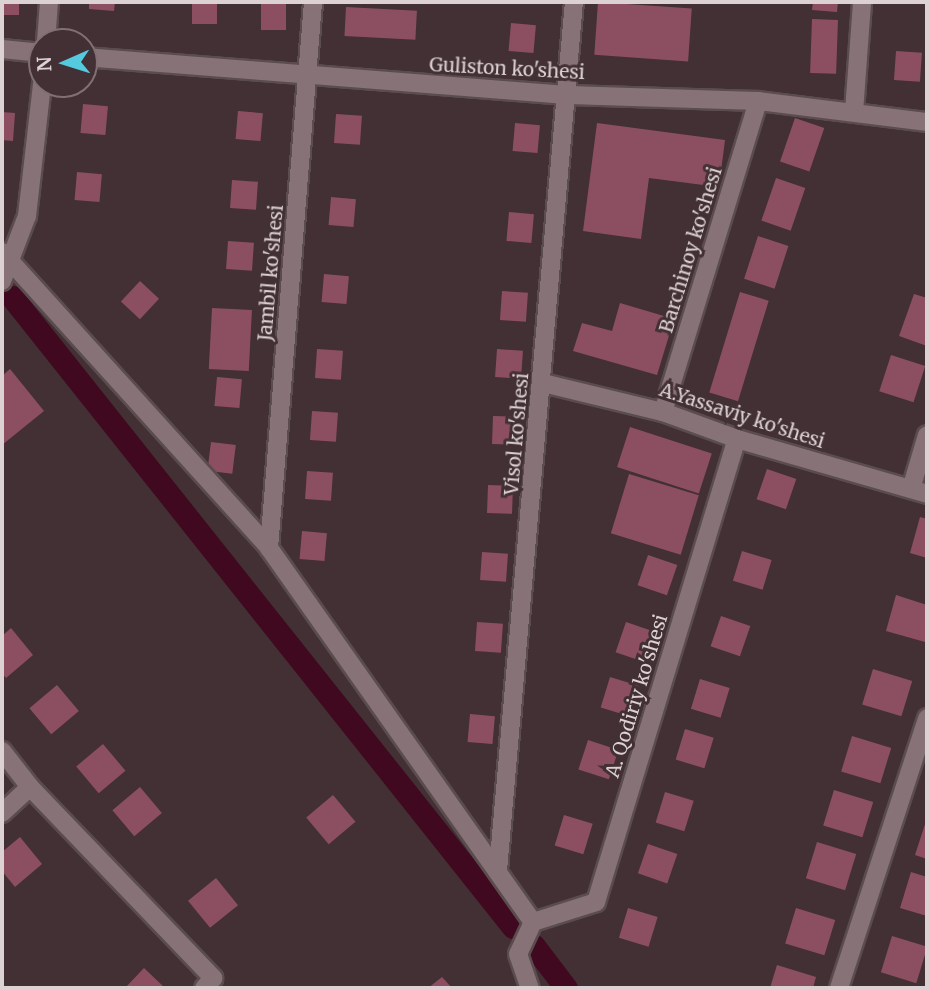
<!DOCTYPE html>
<html>
<head>
<meta charset="utf-8">
<style>
	body { margin:0 }
	#map { position:relative; width:929px; height:990px; overflow:hidden; background:#423034; font-family:Merriweather,serif }
	div>[style] { position:absolute }
	.canal>* { height:23px; margin:-11.5px; padding:0 11.5px; transform-origin:11.5px; border-radius:11.5px; background:#40091f }
	.building>* { inset:0; background:#8c4f61; transform-origin:0 0 }
	.roads { filter:drop-shadow(2px 0 #5a4c4f) drop-shadow(-2px 0 #5a4c4f) drop-shadow(0 2px #5a4c4f) drop-shadow(0 -2px #5a4c4f) }
	.minor>* { height:18px; margin:-9px; padding:0 9px; transform-origin:9px; border-radius:9px; background:#877277 }
	span { translate:-50% -50%; white-space:nowrap; text-align:center; line-height:1.15; -webkit-text-stroke:6px #423034; paint-order:stroke }
	.street-label { font-size:19px; color:#dcd1d3 }
	.frame { position:absolute; inset:0; border:4px solid #dcd1d3; pointer-events:none }
	.north { position:absolute; left:28px; top:28px; width:70px; height:70px; box-sizing:border-box; background:#423034; border:2px solid #807074; border-radius:50%; rotate:267deg; font-size:19px; font-weight:700; line-height:28px; text-align:center; color:#dcd1d3 }
	.north::after { content:''; display:block; margin:auto; width:24px; height:32px; background:#55cadf; clip-path:polygon(50% 0,100% 100%,50% 72%,0 100%) }
</style>
</head>
<body>
<div id="map">
	<div class="canal">
		<i style="left:12px;top:297px;width:805px;rotate:51.51deg"></i>
		<i style="left:534px;top:946px;width:53px;rotate:52.7deg"></i>
	</div>
	<div class="building">
		<i style="left:2px;top:2px;width:17px;height:13px"></i>
		<i style="clip-path:polygon(89px 2px,115px 2px,114px 11px,89px 9px)"></i>
		<i style="left:192px;top:2px;width:25px;height:22px"></i>
		<i style="left:261px;top:2px;width:25px;height:28px"></i>
		<i style="left:598px;top:2px;width:94px;height:53px;rotate:4deg"></i>
		<i style="clip-path:polygon(813px 2px,838px 2px,837px 12px,812px 10px)"></i>
		<i style="left:346px;top:7px;width:71px;height:29px;rotate:3deg"></i>
		<i style="left:812px;top:19px;width:26px;height:54px;rotate:2deg"></i>
		<i style="left:511px;top:23px;width:25px;height:28px;rotate:5deg"></i>
		<i style="left:896px;top:51px;width:26px;height:29px;rotate:4deg"></i>
		<i style="left:83px;top:104px;width:25px;height:29px;rotate:5deg"></i>
		<i style="left:238px;top:111px;width:25px;height:28px;rotate:5deg"></i>
		<i style="clip-path:polygon(2px 112px,15px 113px,13px 141px,2px 140px)"></i>
		<i style="left:336px;top:114px;width:26px;height:29px;rotate:4deg"></i>
		<i style="left:795px;top:118px;width:31px;height:46px;rotate:19deg"></i>
		<i style="left:515px;top:123px;width:25px;height:28px;rotate:5deg"></i>
		<i style="clip-path:polygon(597px 123px,725px 140px,719px 187px,649px 178px,641px 239px,583px 231px)"></i>
		<i style="left:77px;top:172px;width:25px;height:28px;rotate:5deg"></i>
		<i style="left:776px;top:178px;width:31px;height:45px;rotate:19deg"></i>
		<i style="left:232px;top:180px;width:26px;height:28px;rotate:4deg"></i>
		<i style="left:331px;top:197px;width:25px;height:28px;rotate:5deg"></i>
		<i style="left:509px;top:212px;width:25px;height:29px;rotate:5deg"></i>
		<i style="left:758px;top:236px;width:32px;height:45px;rotate:18deg"></i>
		<i style="left:228px;top:241px;width:26px;height:28px;rotate:4deg"></i>
		<i style="left:324px;top:274px;width:25px;height:28px;rotate:5deg"></i>
		<i style="left:140px;top:281px;width:26px;height:28px;rotate:43deg"></i>
		<i style="left:502px;top:291px;width:26px;height:29px;rotate:4deg"></i>
		<i style="left:740px;top:292px;width:30px;height:105px;rotate:17deg"></i>
		<i style="clip-path:polygon(914px 294px,927px 298px,927px 346px,899px 336px)"></i>
		<i style="clip-path:polygon(620px 303px,674px 319px,657px 375px,573px 351px,582px 323px,612px 331px)"></i>
		<i style="left:212px;top:308px;width:40px;height:61px;rotate:3deg"></i>
		<i style="left:317px;top:349px;width:26px;height:29px;rotate:4deg"></i>
		<i style="left:497px;top:349px;width:26px;height:28px;rotate:4deg"></i>
		<i style="left:891px;top:355px;width:36px;height:38px;rotate:18deg"></i>
		<i style="clip-path:polygon(10px 369px,44px 411px,2px 445px,2px 376px)"></i>
		<i style="left:217px;top:377px;width:25px;height:29px;rotate:5deg"></i>
		<i style="left:312px;top:411px;width:26px;height:29px;rotate:4deg"></i>
		<i style="left:493px;top:416px;width:25px;height:28px;rotate:2deg"></i>
		<i style="left:630px;top:427px;width:86px;height:42px;rotate:18deg"></i>
		<i style="left:211px;top:442px;width:25px;height:29px;rotate:7deg"></i>
		<i style="left:767px;top:469px;width:31px;height:32px;rotate:19deg"></i>
		<i style="left:307px;top:471px;width:26px;height:28px;rotate:4deg"></i>
		<i style="left:629px;top:474px;width:73px;height:62px;rotate:17deg"></i>
		<i style="left:488px;top:485px;width:25px;height:28px;rotate:2deg"></i>
		<i style="clip-path:polygon(920px 517px,927px 519px,927px 558px,910px 553px)"></i>
		<i style="left:302px;top:531px;width:25px;height:28px;rotate:5deg"></i>
		<i style="left:742px;top:551px;width:31px;height:31px;rotate:17deg"></i>
		<i style="left:482px;top:552px;width:26px;height:28px;rotate:4deg"></i>
		<i style="left:648px;top:555px;width:31px;height:32px;rotate:19deg"></i>
		<i style="clip-path:polygon(896px 595px,927px 605px,925px 642px,886px 631px)"></i>
		<i style="left:721px;top:616px;width:31px;height:32px;rotate:19deg"></i>
		<i style="left:477px;top:622px;width:26px;height:29px;rotate:4deg"></i>
		<i style="left:626px;top:622px;width:31px;height:32px;rotate:19deg"></i>
		<i style="clip-path:polygon(11px 628px,33px 655px,6px 678px,2px 673px,2px 636px)"></i>
		<i style="left:873px;top:669px;width:41px;height:37px;rotate:17deg"></i>
		<i style="left:610px;top:677px;width:30px;height:32px;rotate:17deg"></i>
		<i style="left:700px;top:679px;width:31px;height:31px;rotate:17deg"></i>
		<i style="left:57px;top:685px;width:34px;height:36px;rotate:50deg"></i>
		<i style="left:470px;top:714px;width:25px;height:28px;rotate:5deg"></i>
		<i style="left:685px;top:729px;width:30px;height:32px;rotate:17deg"></i>
		<i style="left:852px;top:736px;width:41px;height:37px;rotate:17deg"></i>
		<i style="left:588px;top:740px;width:32px;height:31px;rotate:18deg"></i>
		<i style="left:103px;top:744px;width:35px;height:35px;rotate:50deg"></i>
		<i style="left:140px;top:787px;width:34px;height:36px;rotate:50deg"></i>
		<i style="left:834px;top:790px;width:41px;height:37px;rotate:17deg"></i>
		<i style="left:665px;top:792px;width:30px;height:32px;rotate:17deg"></i>
		<i style="left:333px;top:795px;width:35px;height:35px;rotate:50deg"></i>
		<i style="left:564px;top:815px;width:30px;height:32px;rotate:17deg"></i>
		<i style="clip-path:polygon(927px 818px,927px 859px,915px 855px)"></i>
		<i style="clip-path:polygon(20px 837px,42px 864px,15px 887px,2px 871px,2px 852px)"></i>
		<i style="left:817px;top:842px;width:41px;height:38px;rotate:17deg"></i>
		<i style="left:648px;top:844px;width:31px;height:31px;rotate:19deg"></i>
		<i style="clip-path:polygon(911px 872px,927px 877px,927px 916px,900px 908px)"></i>
		<i style="left:216px;top:878px;width:35px;height:36px;rotate:51deg"></i>
		<i style="left:628px;top:908px;width:31px;height:31px;rotate:17deg"></i>
		<i style="left:796px;top:908px;width:41px;height:37px;rotate:17deg"></i>
		<i style="left:892px;top:936px;width:37px;height:38px;rotate:17deg"></i>
		<i style="clip-path:polygon(777px 965px,816px 977px,813px 988px,770px 988px)"></i>
		<i style="clip-path:polygon(144px 968px,165px 988px,125px 988px)"></i>
		<i style="clip-path:polygon(442px 977px,452px 988px,428px 988px)"></i>
	</div>
	<div class="roads">
		<div class="minor">
			<i style="left:46px;top:42px;width:40px;rotate:-85.7deg"></i>
			<i style="left:2px;top:49px;width:40px;rotate:5.7deg"></i>
			<i style="left:84px;top:57px;width:484px;rotate:4.5deg"></i>
			<i style="left:567px;top:95px;width:191px;rotate:1.8deg"></i>
			<i style="left:758px;top:101px;width:170px;rotate:7.1deg"></i>
			<i style="left:854px;top:112px;width:110px;rotate:-85.8deg"></i>
			<i style="left:2px;top:252px;width:399px;rotate:47.9deg"></i>
			<i style="left:269px;top:548px;width:458px;rotate:54.8deg"></i>
			<i style="left:533px;top:922px;width:35px;rotate:115deg"></i>
			<i style="left:518px;top:954px;width:36px;rotate:71deg"></i>
			<i style="left:2px;top:281px;width:70px;rotate:-69deg"></i>
			<i style="left:27px;top:216px;width:133px;rotate:-83.5deg"></i>
			<i style="left:543px;top:383px;width:123px;rotate:13.6deg"></i>
			<i style="left:663px;top:412px;width:79px;rotate:20deg"></i>
			<i style="left:737px;top:439px;width:198px;rotate:16.1deg"></i>
			<i style="left:663px;top:412px;width:325px;rotate:-73deg"></i>
			<i style="left:911px;top:489px;width:56px;rotate:-73.5deg"></i>
			<i style="left:269px;top:548px;width:548px;rotate:-85.39deg"></i>
			<i style="left:2px;top:751px;width:46px;rotate:52.1deg"></i>
			<i style="left:30px;top:787px;width:265px;rotate:46.2deg"></i>
			<i style="left:213px;top:978px;width:13px;rotate:132deg"></i>
			<i style="left:2px;top:813px;width:38px;rotate:-43deg"></i>
			<i style="left:498px;top:870px;width:871px;rotate:-85deg"></i>
			<i style="left:533px;top:922px;width:66px;rotate:-17.6deg"></i>
			<i style="left:596px;top:902px;width:484px;rotate:-73.1deg"></i>
			<i style="left:839px;top:988px;width:284px;rotate:-71.9deg"></i>
		</div>
	</div>
	<div class="street-label">
		<span style="left:507px;top:69px;rotate:3deg">Guliston ko'shesi</span>
		<span style="left:691px;top:250px;rotate:-73deg">Barchinoy ko'shesi</span>
		<span style="left:271px;top:273px;rotate:-85deg">Jambil ko'shesi</span>
		<span style="left:742px;top:416px;rotate:18deg">A.Yassaviy ko'shesi</span>
		<span style="left:517px;top:434px;rotate:-85deg">Visol ko'shesi</span>
		<span style="left:637px;top:696px;rotate:-73deg">A. Qodiriy ko'shesi</span>
	</div>
	<div class="frame"></div>
	<div class="north">N</div>
</div>
</body>
</html>
